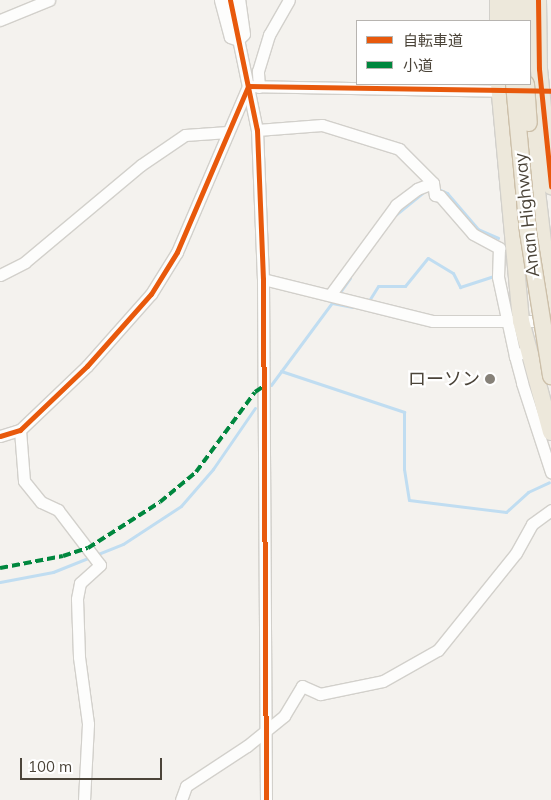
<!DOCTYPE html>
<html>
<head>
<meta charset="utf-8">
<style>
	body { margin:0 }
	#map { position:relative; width:551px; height:800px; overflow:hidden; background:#f4f2ee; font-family:Mulish,"Noto Sans JP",sans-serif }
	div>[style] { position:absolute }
	.stream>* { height:3px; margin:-1.5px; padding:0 1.5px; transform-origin:1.5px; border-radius:1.5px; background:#c0ddf1 }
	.roads { filter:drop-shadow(1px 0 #d2d0cb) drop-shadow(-1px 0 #d2d0cb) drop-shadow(0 1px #d2d0cb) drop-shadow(0 -1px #d2d0cb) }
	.minor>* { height:11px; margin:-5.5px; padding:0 5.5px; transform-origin:5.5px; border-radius:5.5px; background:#fdfdfc }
	.highway>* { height:16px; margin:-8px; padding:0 8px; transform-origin:8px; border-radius:8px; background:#ede8db }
	.bridges { filter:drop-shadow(1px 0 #ccbfa9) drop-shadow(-1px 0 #ccbfa9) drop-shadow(0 1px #ccbfa9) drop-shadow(0 -1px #ccbfa9) }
	.highway-bridge>* { height:16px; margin:-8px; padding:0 8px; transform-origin:8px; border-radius:8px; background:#ede8db }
	.quiet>* { height:4px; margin-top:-2px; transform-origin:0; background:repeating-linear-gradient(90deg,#00873e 0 8px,transparent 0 12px) }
	.cycleway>* { height:5px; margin:-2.5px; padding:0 2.5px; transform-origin:2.5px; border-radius:2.5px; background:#e8590c }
	.dots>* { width:14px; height:14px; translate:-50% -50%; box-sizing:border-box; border:2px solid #fff; border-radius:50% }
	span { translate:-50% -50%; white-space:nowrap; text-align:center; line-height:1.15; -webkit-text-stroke:4.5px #fff; paint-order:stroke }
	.street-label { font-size:18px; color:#4b4439 }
	.poi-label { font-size:18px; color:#4b4439 }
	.right { translate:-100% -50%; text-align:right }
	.legend { position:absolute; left:356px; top:20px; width:175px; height:65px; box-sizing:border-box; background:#fff; border:1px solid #b7b4b0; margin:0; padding:6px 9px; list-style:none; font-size:15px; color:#4b4439 }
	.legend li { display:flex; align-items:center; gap:10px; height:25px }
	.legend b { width:25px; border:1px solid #b7b4b0 }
	.scale { position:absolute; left:20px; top:758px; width:142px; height:22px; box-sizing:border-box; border:2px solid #4b4439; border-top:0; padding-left:6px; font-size:15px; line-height:18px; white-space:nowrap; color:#4b4439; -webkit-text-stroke:4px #fff; paint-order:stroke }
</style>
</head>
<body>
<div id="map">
	<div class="stream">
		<i style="left:440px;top:190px;width:8px;rotate:23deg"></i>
		<i style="left:447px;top:193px;width:48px;rotate:49.3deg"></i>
		<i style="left:478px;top:229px;width:22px;rotate:24deg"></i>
		<i style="left:394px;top:216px;width:38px;rotate:-39deg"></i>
		<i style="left:338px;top:295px;width:21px;rotate:-55deg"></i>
		<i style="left:370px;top:299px;width:15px;rotate:-58deg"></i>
		<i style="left:378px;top:286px;width:27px"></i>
		<i style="left:405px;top:286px;width:36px;rotate:-51deg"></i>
		<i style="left:428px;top:258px;width:29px;rotate:31deg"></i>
		<i style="left:453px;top:273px;width:16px;rotate:63deg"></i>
		<i style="left:460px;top:287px;width:38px;rotate:-18deg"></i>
		<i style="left:332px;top:303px;width:21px;rotate:11deg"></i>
		<i style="left:281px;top:371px;width:130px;rotate:18.4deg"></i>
		<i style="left:404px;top:412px;width:57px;rotate:90deg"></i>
		<i style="left:404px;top:469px;width:31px;rotate:81deg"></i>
		<i style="left:409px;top:500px;width:98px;rotate:7.1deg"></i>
		<i style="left:506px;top:512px;width:30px;rotate:-42deg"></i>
		<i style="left:528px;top:492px;width:23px;rotate:-25deg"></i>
		<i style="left:271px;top:385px;width:106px;rotate:-53.5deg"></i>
		<i style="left:0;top:582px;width:54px;rotate:-10.7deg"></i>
		<i style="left:53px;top:572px;width:75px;rotate:-21.8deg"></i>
		<i style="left:123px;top:544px;width:69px;rotate:-33.2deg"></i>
		<i style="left:181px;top:506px;width:49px;rotate:-49.1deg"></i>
		<i style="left:213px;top:469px;width:74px;rotate:-55.5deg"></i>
	</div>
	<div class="roads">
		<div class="minor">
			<i style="left:220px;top:0;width:38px;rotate:75deg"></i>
			<i style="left:230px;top:37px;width:9px;rotate:21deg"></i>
			<i style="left:238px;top:40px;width:8px;rotate:-45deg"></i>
			<i style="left:244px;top:34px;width:34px;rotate:-98deg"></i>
			<i style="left:230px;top:0;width:133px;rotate:78.3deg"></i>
			<i style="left:257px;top:130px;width:149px;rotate:87.7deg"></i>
			<i style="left:263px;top:279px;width:521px;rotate:89.67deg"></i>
			<i style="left:0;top:20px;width:53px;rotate:-22.2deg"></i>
			<i style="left:259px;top:87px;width:16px;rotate:-94deg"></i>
			<i style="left:258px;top:71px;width:38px;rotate:-73deg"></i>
			<i style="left:269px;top:35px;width:40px;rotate:-60.3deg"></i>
			<i style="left:257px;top:130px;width:65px;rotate:-4.4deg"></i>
			<i style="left:322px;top:125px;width:81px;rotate:17.3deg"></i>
			<i style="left:399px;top:149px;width:48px;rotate:45deg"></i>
			<i style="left:0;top:275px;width:28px;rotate:-27deg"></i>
			<i style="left:25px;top:262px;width:151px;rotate:-39.9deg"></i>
			<i style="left:141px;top:165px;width:53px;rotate:-34.3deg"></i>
			<i style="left:185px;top:135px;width:43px;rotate:-4deg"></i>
			<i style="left:263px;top:279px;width:175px;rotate:13.9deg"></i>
			<i style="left:433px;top:321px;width:118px"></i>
			<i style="left:330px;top:295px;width:112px;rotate:-53.7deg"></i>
			<i style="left:396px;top:205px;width:26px;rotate:-37deg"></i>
			<i style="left:417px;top:189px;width:17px;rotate:-21deg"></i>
			<i style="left:433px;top:183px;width:12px;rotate:81deg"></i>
			<i style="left:435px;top:195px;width:5px;rotate:11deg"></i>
			<i style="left:440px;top:196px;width:50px;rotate:49deg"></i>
			<i style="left:473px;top:234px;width:30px;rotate:28deg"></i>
			<i style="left:499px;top:248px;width:29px;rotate:92deg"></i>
			<i style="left:498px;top:277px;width:81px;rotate:77.9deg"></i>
			<i style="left:521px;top:353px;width:7px;rotate:153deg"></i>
			<i style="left:515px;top:356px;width:28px;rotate:75deg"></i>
			<i style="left:522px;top:383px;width:94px;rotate:72deg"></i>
			<i style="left:20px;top:430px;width:51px;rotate:85.5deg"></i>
			<i style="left:24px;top:481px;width:27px;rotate:51deg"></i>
			<i style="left:41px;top:502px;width:19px;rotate:25deg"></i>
			<i style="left:58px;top:510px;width:69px;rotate:52.6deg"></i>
			<i style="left:100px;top:565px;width:27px;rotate:138deg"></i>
			<i style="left:80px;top:583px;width:16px;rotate:101deg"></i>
			<i style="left:77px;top:599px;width:58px;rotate:88deg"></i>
			<i style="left:79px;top:657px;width:68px;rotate:82.3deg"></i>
			<i style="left:88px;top:724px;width:76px;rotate:93deg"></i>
			<i style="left:0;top:436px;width:21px;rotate:-17deg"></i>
			<i style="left:20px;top:430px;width:93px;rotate:-43.7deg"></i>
			<i style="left:87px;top:366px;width:96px;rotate:-48.4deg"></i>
			<i style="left:151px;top:294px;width:49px;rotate:-58.2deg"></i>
			<i style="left:177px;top:252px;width:181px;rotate:-66.8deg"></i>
			<i style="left:248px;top:86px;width:259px;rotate:1.1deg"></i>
			<i style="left:181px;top:800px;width:15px;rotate:-70deg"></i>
			<i style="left:186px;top:786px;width:73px;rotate:-33.3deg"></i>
			<i style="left:247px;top:746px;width:48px;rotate:-39deg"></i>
			<i style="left:284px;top:716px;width:35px;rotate:-59deg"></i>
			<i style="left:302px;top:686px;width:20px;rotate:24deg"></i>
			<i style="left:320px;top:694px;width:64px;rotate:-11.7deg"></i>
			<i style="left:383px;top:681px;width:63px;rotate:-29.4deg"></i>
			<i style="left:438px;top:650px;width:124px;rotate:-51.2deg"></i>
			<i style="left:516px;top:553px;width:33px;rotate:-61deg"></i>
			<i style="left:532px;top:524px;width:24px;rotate:-36deg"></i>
		</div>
		<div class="highway">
			<i style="left:498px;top:0;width:21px;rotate:90deg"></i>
			<i style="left:513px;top:0;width:21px;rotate:90deg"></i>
			<i style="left:538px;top:0;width:69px;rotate:89.2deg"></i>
			<i style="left:539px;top:69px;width:118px;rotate:84.1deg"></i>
			<i style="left:525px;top:21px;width:21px;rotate:-90deg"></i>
			<i style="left:499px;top:84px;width:238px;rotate:84.7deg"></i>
			<i style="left:521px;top:321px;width:115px;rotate:74.9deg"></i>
			<i style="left:529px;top:123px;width:187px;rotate:83.3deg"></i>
		</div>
	</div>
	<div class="bridges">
		<div class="highway-bridge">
			<i style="left:514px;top:84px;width:149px;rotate:84.6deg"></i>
			<i style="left:528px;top:232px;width:146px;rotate:80.9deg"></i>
			<i style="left:526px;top:84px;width:39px;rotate:86deg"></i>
		</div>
	</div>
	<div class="quiet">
		<i style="left:0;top:568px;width:64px;rotate:-10.8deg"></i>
		<i style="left:63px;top:556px;width:26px;rotate:-18deg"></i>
		<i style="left:88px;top:548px;width:85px;rotate:-32.6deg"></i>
		<i style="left:160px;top:502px;width:47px;rotate:-39.8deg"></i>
		<i style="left:196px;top:472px;width:99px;rotate:-53.6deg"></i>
		<i style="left:255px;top:392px;width:11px;rotate:-34deg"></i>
	</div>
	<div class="cycleway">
		<i style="left:230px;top:0;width:133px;rotate:78.3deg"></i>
		<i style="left:257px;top:130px;width:149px;rotate:87.7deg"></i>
		<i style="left:263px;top:279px;width:521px;rotate:89.67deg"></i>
		<i style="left:538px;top:0;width:69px;rotate:89.2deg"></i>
		<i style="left:539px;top:69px;width:118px;rotate:84.1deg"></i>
		<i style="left:0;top:436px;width:21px;rotate:-17deg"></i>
		<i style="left:20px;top:430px;width:93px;rotate:-43.7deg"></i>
		<i style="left:87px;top:366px;width:96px;rotate:-48.4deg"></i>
		<i style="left:151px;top:294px;width:49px;rotate:-58.2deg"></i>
		<i style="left:177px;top:252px;width:181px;rotate:-66.8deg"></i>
		<i style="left:248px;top:86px;width:303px;rotate:0.9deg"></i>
	</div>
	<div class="dots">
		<i style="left:490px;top:379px;background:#868178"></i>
	</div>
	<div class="street-label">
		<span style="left:527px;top:215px;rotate:-96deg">Anan Highway</span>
	</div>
	<div class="poi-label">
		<span class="right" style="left:480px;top:379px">ローソン</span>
	</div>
	<ul class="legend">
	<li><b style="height:6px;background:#e8590c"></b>自転車道</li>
	<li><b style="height:6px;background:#00873e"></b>小道</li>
	</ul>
	<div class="scale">100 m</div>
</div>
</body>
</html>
